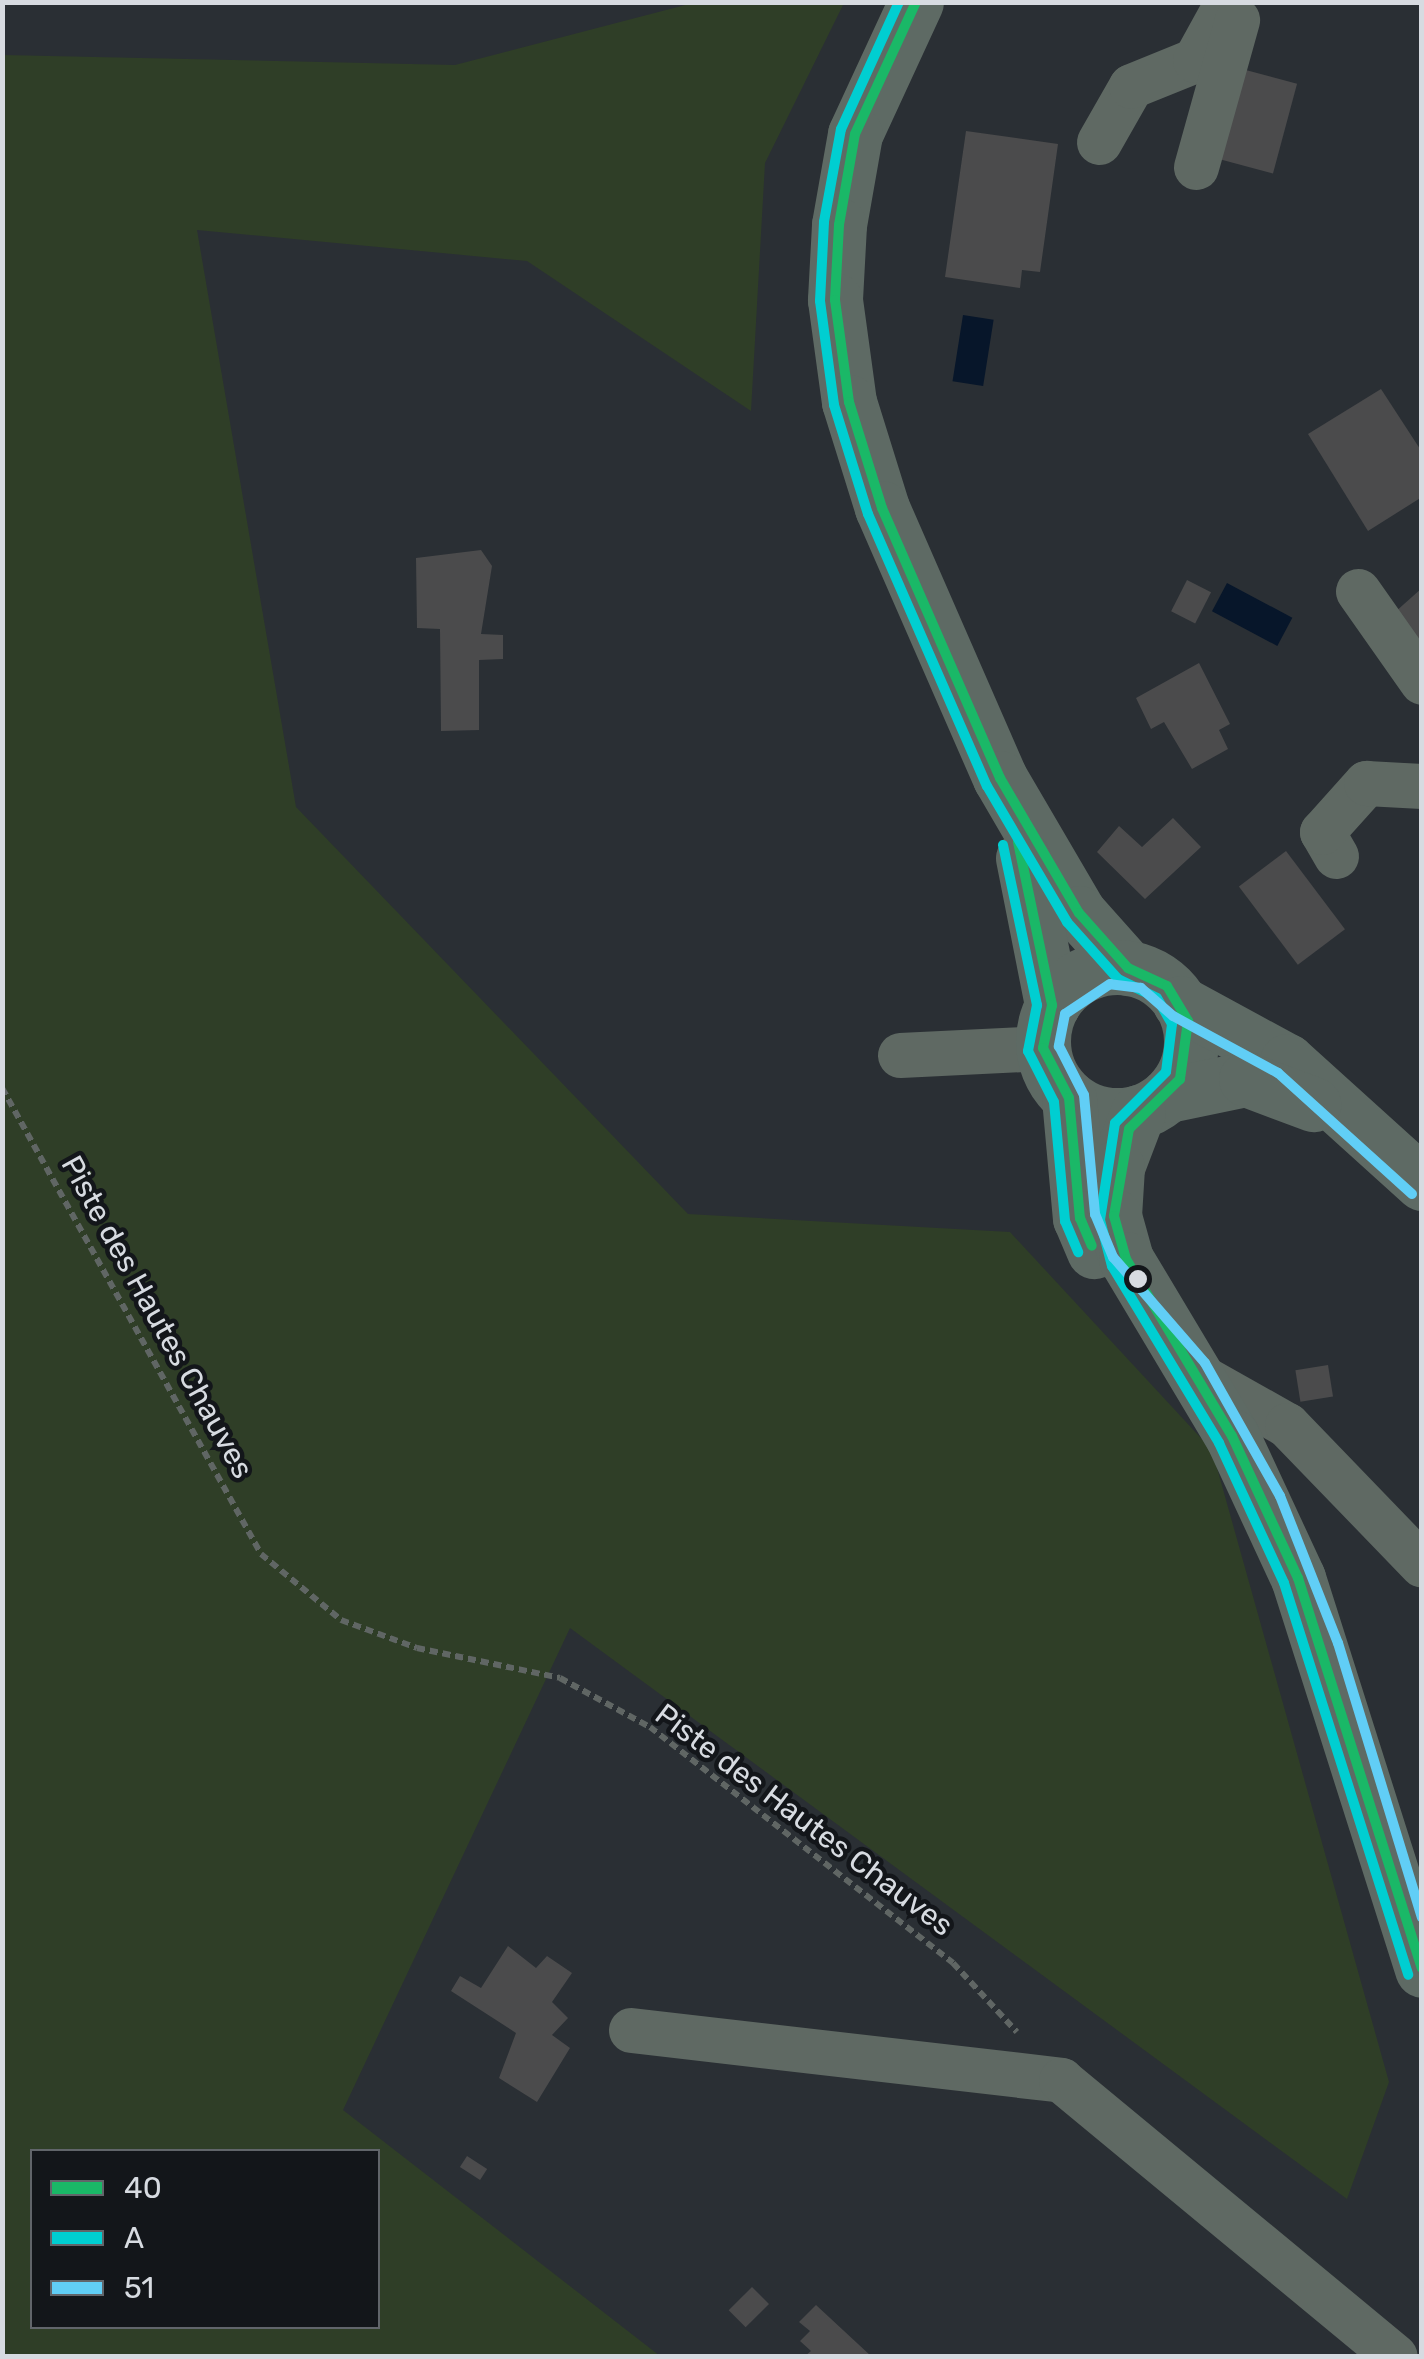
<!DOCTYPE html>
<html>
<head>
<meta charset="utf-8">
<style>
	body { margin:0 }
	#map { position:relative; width:1424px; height:2359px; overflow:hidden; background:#2a2f34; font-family:Rubik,sans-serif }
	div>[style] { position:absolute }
	.green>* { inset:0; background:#2f3e27 }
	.water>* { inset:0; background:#07162a; transform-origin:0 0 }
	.building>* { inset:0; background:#4b4b4c; transform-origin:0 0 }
	.path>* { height:6px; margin-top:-3px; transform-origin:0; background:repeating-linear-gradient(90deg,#606664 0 8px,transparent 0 13px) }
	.minor>* { height:45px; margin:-22.5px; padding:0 22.5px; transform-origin:22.5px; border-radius:22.5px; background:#5f6963 }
	.major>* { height:55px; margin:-27.5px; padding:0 27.5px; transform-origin:27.5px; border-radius:27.5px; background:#5e6a64 }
	.major>.ring { margin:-27.5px; padding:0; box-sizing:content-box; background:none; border:55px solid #5e6a64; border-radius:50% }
	.bus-1>* { height:10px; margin:-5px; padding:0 5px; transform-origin:5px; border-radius:5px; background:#1ab867 }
	.bus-2>* { height:10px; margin:-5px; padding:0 5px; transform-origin:5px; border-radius:5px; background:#00ced1 }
	.bus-3>* { height:10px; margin:-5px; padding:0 5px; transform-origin:5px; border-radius:5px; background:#61cef6 }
	.dots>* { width:28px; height:28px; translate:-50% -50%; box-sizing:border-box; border:5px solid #13161a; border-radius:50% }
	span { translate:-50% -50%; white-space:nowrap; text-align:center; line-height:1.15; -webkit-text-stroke:9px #13161a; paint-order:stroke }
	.street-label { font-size:30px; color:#d7dbe1 }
	.frame { position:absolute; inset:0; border:5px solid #d7dbe1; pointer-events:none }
	.legend { position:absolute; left:30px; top:2149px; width:350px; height:180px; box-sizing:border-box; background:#13161a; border:2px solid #61656a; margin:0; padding:12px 18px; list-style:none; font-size:30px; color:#d7dbe1 }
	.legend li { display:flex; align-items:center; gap:20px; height:50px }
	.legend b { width:50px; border:2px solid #61656a }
</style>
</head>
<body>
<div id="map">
	<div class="green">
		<i style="clip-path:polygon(evenodd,693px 3px,844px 3px,765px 163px,751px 411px,527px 261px,197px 230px,296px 807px,688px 1214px,1010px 1232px,1212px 1450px,1389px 2082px,1347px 2199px,570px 1628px,343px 2110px,660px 2356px,3px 2356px,3px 55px,455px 65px,693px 3px,32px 2152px,378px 2152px,378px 2326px,32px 2326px,32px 2152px)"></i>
	</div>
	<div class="water">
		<i style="left:963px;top:315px;width:31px;height:67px;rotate:9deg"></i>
		<i style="left:1227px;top:583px;width:74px;height:32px;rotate:28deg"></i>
	</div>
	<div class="building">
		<i style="left:1242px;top:69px;width:57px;height:93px;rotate:15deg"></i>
		<i style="clip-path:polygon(966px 131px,1058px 144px,1040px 272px,1022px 270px,1020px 288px,945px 277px)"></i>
		<i style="clip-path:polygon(1381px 389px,1422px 452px,1422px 497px,1368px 531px,1308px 434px)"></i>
		<i style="clip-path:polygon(481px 550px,492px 566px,481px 634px,503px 635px,503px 659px,479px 660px,479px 730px,441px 731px,440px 629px,417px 628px,416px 558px)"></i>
		<i style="left:1187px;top:580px;width:27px;height:35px;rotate:27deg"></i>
		<i style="clip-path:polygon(1422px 588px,1422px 638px,1415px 644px,1394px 613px)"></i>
		<i style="clip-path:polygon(1199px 663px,1230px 724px,1219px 730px,1228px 749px,1192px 769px,1164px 722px,1151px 729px,1136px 698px)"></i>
		<i style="clip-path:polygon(1173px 818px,1201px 847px,1145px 899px,1097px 852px,1119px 826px,1142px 847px)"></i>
		<i style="left:1286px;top:851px;width:98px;height:59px;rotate:53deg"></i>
		<i style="left:1328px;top:1365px;width:32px;height:33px;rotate:81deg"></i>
		<i style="clip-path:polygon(508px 1946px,536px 1968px,547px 1956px,572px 1973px,552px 2002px,568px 2018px,552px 2035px,570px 2048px,537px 2102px,499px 2078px,516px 2033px,451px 1991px,460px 1976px,481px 1988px)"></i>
		<i style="left:467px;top:2156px;width:24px;height:13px;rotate:33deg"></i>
		<i style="left:752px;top:2287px;width:24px;height:33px;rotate:45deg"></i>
		<i style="clip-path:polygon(816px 2305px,871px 2356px,805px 2356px,811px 2351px,800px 2341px,810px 2331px,799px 2322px)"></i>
	</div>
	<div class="path">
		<i style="left:2px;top:1088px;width:533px;rotate:60.93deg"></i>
		<i style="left:261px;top:1554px;width:104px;rotate:39.5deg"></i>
		<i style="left:341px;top:1620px;width:81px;rotate:20.2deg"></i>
		<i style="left:417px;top:1648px;width:146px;rotate:11.8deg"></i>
		<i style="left:560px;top:1678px;width:102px;rotate:28.6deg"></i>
		<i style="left:650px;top:1727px;width:384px;rotate:37.9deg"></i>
		<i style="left:953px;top:1963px;width:94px;rotate:47.2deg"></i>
	</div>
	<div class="minor">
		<i style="left:1099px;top:142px;width:64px;rotate:-60.3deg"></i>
		<i style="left:1131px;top:86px;width:69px;rotate:-22.1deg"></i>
		<i style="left:1195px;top:60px;width:66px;rotate:-61.1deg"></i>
		<i style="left:1196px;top:167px;width:153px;rotate:-74.4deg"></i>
		<i style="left:1358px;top:591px;width:111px;rotate:54.9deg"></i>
		<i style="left:1336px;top:856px;width:28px;rotate:-120deg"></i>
		<i style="left:1322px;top:832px;width:66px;rotate:-48.1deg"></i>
		<i style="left:1366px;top:783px;width:56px;rotate:3.1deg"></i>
		<i style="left:900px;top:1055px;width:143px;rotate:-2.8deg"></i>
		<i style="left:1193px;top:1372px;width:108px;rotate:29.4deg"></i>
		<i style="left:1287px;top:1425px;width:194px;rotate:46deg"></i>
		<i style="left:631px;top:2030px;width:433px;rotate:6.6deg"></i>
		<i style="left:1061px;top:2080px;width:433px;rotate:39.6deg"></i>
	</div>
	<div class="major">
		<i style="left:916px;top:2px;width:145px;rotate:114.8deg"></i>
		<i style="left:855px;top:134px;width:92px;rotate:100deg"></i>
		<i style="left:839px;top:225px;width:75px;rotate:93.1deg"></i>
		<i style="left:835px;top:300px;width:103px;rotate:82.2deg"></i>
		<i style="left:849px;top:402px;width:111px;rotate:72.7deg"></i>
		<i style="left:882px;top:508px;width:295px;rotate:66.4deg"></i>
		<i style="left:1000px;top:778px;width:156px;rotate:59.7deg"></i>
		<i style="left:1079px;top:913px;width:74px;rotate:48.3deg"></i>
		<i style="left:1023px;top:858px;width:150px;rotate:78.8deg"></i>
		<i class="ring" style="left:1043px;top:967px;width:93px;height:93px"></i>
		<i style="left:1180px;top:1003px;width:122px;rotate:28.5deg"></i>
		<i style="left:1287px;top:1061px;width:182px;rotate:42.1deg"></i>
		<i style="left:1168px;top:1095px;width:80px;rotate:-11.6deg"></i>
		<i style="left:1246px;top:1079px;width:72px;rotate:20.5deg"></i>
		<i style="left:1069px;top:1098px;width:121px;rotate:84.8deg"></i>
		<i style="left:1080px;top:1218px;width:36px;rotate:67deg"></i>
		<i style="left:1138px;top:1112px;width:59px;rotate:110.9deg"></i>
		<i style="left:1117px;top:1167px;width:49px;rotate:93.5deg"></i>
		<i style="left:1114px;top:1216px;width:45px;rotate:74.4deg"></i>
		<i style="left:1126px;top:1259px;width:206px;rotate:59.1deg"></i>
		<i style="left:1232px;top:1436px;width:157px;rotate:65.1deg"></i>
		<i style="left:1298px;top:1578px;width:411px;rotate:72.4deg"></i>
	</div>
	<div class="bus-1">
		<i style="left:916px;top:2px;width:145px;rotate:114.8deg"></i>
		<i style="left:855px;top:134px;width:92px;rotate:100deg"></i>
		<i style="left:839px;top:225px;width:75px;rotate:93.1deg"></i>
		<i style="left:835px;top:300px;width:103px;rotate:82.2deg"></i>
		<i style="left:849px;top:402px;width:111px;rotate:72.7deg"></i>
		<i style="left:882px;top:508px;width:295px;rotate:66.4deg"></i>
		<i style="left:1000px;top:778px;width:156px;rotate:59.7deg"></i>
		<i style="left:1079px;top:913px;width:74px;rotate:48.3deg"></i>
		<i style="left:1128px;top:968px;width:43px;rotate:24.8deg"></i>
		<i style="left:1167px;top:986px;width:41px;rotate:59deg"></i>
		<i style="left:1188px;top:1021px;width:59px;rotate:97.9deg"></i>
		<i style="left:1180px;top:1079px;width:71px;rotate:135.6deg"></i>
		<i style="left:1129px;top:1129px;width:88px;rotate:99.8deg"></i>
		<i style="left:1114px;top:1216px;width:45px;rotate:74.4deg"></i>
		<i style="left:1126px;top:1259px;width:206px;rotate:59.1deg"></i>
		<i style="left:1232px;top:1436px;width:157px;rotate:65.1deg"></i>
		<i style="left:1298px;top:1578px;width:409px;rotate:72.4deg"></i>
		<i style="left:1018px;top:842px;width:167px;rotate:78.2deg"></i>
		<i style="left:1052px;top:1005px;width:44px;rotate:101.8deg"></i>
		<i style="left:1043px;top:1048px;width:56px;rotate:62.5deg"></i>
		<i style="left:1069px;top:1098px;width:121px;rotate:84.8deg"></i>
		<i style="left:1080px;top:1218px;width:30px;rotate:67deg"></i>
	</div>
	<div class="bus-2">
		<i style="left:899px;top:2px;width:140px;rotate:114.5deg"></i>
		<i style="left:841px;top:129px;width:95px;rotate:100.4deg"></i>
		<i style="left:824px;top:222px;width:79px;rotate:92.9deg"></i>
		<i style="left:820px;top:301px;width:105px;rotate:82.3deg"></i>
		<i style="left:834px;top:405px;width:114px;rotate:72.7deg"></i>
		<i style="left:868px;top:514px;width:297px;rotate:66.4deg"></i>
		<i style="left:987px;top:786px;width:158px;rotate:59.5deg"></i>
		<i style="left:1067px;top:922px;width:76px;rotate:48.2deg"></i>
		<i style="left:1118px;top:979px;width:43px;rotate:26deg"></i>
		<i style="left:1157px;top:998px;width:30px;rotate:60deg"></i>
		<i style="left:1172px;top:1024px;width:48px;rotate:97.1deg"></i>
		<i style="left:1166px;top:1072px;width:72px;rotate:135deg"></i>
		<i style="left:1115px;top:1123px;width:98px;rotate:98.8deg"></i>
		<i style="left:1100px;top:1220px;width:48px;rotate:75.4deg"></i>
		<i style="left:1112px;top:1266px;width:207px;rotate:58.8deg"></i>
		<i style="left:1219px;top:1443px;width:154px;rotate:65.1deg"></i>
		<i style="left:1284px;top:1583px;width:411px;rotate:72.4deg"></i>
		<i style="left:1003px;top:845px;width:164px;rotate:78deg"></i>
		<i style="left:1037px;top:1005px;width:47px;rotate:101.1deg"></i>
		<i style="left:1028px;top:1051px;width:57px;rotate:63deg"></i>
		<i style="left:1054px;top:1102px;width:120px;rotate:84.7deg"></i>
		<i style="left:1065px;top:1221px;width:34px;rotate:67deg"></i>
	</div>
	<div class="bus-3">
		<i style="left:1412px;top:1194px;width:181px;rotate:-137.9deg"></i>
		<i style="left:1278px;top:1073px;width:119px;rotate:-151.5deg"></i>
		<i style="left:1173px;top:1016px;width:43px;rotate:-138.8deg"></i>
		<i style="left:1141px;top:988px;width:31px;rotate:-173deg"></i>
		<i style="left:1110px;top:984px;width:54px;rotate:146.3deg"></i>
		<i style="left:1065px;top:1014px;width:33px;rotate:101deg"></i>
		<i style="left:1059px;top:1046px;width:55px;rotate:63deg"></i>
		<i style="left:1084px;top:1095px;width:120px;rotate:84.7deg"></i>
		<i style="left:1095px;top:1214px;width:47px;rotate:67.3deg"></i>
		<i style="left:1113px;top:1257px;width:140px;rotate:49deg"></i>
		<i style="left:1205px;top:1363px;width:153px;rotate:60.6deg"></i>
		<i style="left:1280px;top:1496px;width:158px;rotate:68.5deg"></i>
		<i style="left:1338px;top:1643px;width:287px;rotate:73deg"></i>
	</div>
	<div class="dots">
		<i style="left:1138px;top:1279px;background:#d7dbe1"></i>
	</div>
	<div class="street-label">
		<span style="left:157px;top:1317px;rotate:61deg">Piste des Hautes Chauves</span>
		<span style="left:804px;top:1820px;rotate:37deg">Piste des Hautes Chauves</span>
	</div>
	<div class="frame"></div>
	<ul class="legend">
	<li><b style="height:12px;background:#1ab867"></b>40</li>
	<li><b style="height:12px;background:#00ced1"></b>A</li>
	<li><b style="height:12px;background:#61cef6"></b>51</li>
	</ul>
</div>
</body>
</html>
